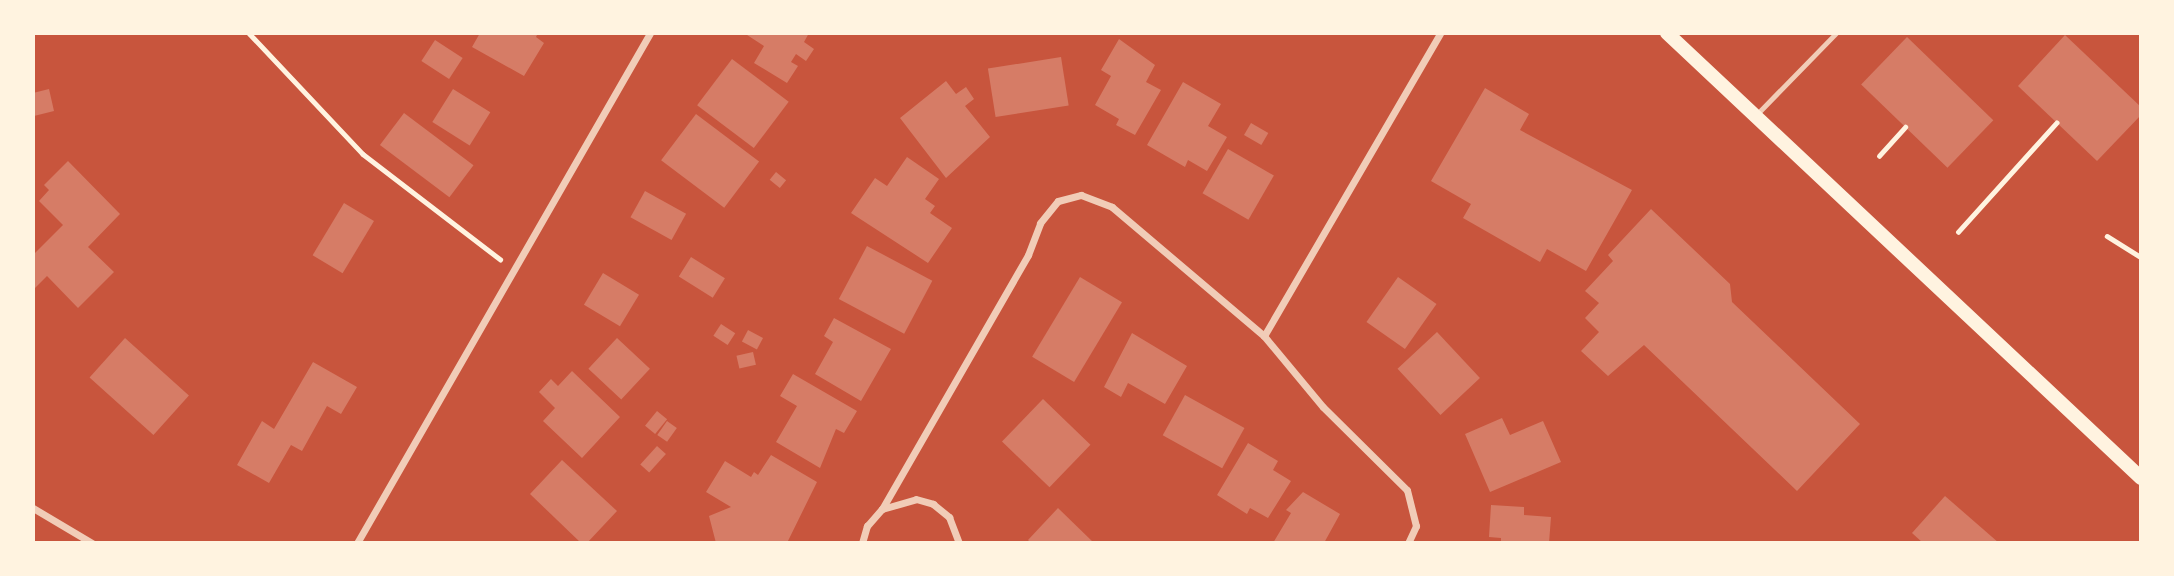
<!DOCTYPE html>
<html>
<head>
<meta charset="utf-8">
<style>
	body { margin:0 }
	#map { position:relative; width:2174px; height:576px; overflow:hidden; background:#c8553d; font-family:Karla,sans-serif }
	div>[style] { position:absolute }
	.building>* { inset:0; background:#d67c66; transform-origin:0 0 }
	.path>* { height:4.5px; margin:-2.25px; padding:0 2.25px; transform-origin:2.25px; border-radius:2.25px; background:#fff3e0 }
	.service>* { height:5px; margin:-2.5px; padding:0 2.5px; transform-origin:2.5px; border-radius:2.5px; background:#f1ccb7 }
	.minor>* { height:7px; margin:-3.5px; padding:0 3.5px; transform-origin:3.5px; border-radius:3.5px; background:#f1ccb7 }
	.secondary>* { height:14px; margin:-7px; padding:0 7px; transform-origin:7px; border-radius:7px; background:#fff3e0 }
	span { translate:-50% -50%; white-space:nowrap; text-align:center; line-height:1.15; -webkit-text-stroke:7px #fff3e0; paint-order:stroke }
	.frame { position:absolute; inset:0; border:35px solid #fff3e0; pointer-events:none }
</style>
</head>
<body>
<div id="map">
	<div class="building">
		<i style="clip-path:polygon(480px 33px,538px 33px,536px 37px,544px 43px,524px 76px,472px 47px)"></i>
		<i style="clip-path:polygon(744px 33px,809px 33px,804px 42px,814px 49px,806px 61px,796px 54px,791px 62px,798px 66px,787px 83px,754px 63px,764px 46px)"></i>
		<i style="clip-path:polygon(2065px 35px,2141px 107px,2141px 115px,2097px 161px,2018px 86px)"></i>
		<i style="left:1907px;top:37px;width:120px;height:66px;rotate:44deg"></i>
		<i style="clip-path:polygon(1119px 39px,1155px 65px,1146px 82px,1161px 90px,1135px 135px,1116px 125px,1119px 119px,1095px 105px,1111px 76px,1101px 70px)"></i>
		<i style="left:435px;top:40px;width:33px;height:25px;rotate:33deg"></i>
		<i style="left:1061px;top:57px;width:49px;height:74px;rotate:81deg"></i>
		<i style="left:732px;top:59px;width:71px;height:58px;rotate:37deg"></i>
		<i style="clip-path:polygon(946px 81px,956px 94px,966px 87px,974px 99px,965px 106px,990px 137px,946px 178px,900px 118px)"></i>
		<i style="clip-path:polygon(1183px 82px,1221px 104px,1208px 126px,1227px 137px,1207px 171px,1188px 160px,1185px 167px,1147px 145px)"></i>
		<i style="clip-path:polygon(1485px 88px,1529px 114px,1520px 130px,1632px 190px,1586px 271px,1547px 249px,1540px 262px,1463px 218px,1471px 204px,1431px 181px)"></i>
		<i style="clip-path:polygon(49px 89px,54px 111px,34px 116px,33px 93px)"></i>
		<i style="left:453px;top:89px;width:44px;height:39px;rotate:32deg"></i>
		<i style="left:404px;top:113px;width:87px;height:40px;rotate:37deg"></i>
		<i style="left:696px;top:114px;width:79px;height:58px;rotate:37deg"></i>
		<i style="left:1251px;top:123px;width:20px;height:14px;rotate:30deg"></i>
		<i style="left:1228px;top:149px;width:53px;height:51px;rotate:30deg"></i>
		<i style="clip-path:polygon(907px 157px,939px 179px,925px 199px,935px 206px,930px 213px,952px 228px,928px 263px,851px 213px,875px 178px,887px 186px)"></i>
		<i style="clip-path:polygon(68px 161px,120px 214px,88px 247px,114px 272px,78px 308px,47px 276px,33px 290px,33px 255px,63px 225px,39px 201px,49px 190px,44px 185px)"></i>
		<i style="left:776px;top:172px;width:13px;height:10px;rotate:39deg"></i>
		<i style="left:645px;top:191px;width:47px;height:30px;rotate:29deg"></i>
		<i style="left:344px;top:203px;width:35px;height:61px;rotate:31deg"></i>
		<i style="clip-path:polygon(1651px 209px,1730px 284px,1732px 302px,1860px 424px,1797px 491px,1644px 345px,1608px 376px,1581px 351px,1599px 332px,1585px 318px,1599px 303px,1585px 291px,1613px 261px,1608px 255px)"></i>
		<i style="left:867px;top:246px;width:74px;height:60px;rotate:28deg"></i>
		<i style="left:691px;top:257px;width:40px;height:23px;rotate:32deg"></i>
		<i style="left:603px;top:273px;width:42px;height:37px;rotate:31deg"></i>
		<i style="left:1080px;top:277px;width:49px;height:93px;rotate:31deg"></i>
		<i style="left:1398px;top:277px;width:47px;height:55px;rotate:35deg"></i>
		<i style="clip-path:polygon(834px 318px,891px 349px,861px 401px,815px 374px,833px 342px,824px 336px)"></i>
		<i style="left:721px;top:324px;width:17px;height:14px;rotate:33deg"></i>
		<i style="left:748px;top:330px;width:17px;height:13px;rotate:28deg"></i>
		<i style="left:1437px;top:332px;width:63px;height:54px;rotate:47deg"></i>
		<i style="clip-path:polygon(1132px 333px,1187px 366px,1165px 404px,1128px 383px,1121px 397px,1104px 387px)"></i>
		<i style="left:125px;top:338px;width:86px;height:53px;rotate:42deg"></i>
		<i style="left:617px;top:338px;width:45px;height:42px;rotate:43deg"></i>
		<i style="left:753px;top:352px;width:13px;height:17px;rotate:77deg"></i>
		<i style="clip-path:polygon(313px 362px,357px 387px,341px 414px,327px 406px,302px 451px,291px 445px,269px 483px,237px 465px,262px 421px,274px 429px)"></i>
		<i style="clip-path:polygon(572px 371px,620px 417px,582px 458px,543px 421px,555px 408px,539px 392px,551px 379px,558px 386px)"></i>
		<i style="clip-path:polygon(793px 374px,857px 411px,844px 433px,836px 429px,820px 468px,776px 442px,797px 406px,780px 396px)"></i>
		<i style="left:1185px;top:395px;width:68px;height:46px;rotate:29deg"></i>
		<i style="left:1043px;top:399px;width:66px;height:59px;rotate:44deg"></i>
		<i style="left:657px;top:411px;width:13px;height:19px;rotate:39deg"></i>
		<i style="clip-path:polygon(1502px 418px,1510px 435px,1543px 421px,1561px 462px,1490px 492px,1465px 434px)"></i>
		<i style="left:667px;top:421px;width:12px;height:17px;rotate:35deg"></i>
		<i style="clip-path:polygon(1248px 443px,1278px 461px,1273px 470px,1291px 481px,1268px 518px,1250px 508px,1247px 514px,1217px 495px)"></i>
		<i style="left:657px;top:446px;width:12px;height:25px;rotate:42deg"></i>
		<i style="clip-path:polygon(771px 455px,817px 482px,787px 543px,716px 543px,709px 516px,731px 507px,706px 492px,725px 461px,751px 477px,754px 472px,758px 475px)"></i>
		<i style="clip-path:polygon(562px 460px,617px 511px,587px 543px,581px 543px,530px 494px)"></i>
		<i style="clip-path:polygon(1303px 492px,1340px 514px,1324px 543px,1273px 543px,1291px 513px,1286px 510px)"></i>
		<i style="clip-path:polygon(1945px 496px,1999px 543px,1923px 543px,1912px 533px)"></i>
		<i style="clip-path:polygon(1491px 505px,1524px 507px,1524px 515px,1551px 517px,1549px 543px,1501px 543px,1501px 538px,1489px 537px)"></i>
		<i style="clip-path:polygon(1058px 508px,1094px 543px,1031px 543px,1028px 540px)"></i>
	</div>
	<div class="path">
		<i style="left:249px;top:33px;width:166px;rotate:46.7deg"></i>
		<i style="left:363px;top:154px;width:173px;rotate:37.5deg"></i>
		<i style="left:1879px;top:156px;width:39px;rotate:-48deg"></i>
		<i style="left:1958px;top:232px;width:147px;rotate:-48deg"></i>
		<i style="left:2107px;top:236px;width:40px;rotate:32deg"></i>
	</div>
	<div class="service">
		<i style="left:1757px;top:114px;width:113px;rotate:-45.7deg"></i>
	</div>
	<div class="minor">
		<i style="left:1264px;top:336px;width:350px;rotate:-59.8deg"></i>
		<i style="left:33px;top:508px;width:69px;rotate:30.7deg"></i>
		<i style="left:882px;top:509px;width:293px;rotate:-60.1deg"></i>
		<i style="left:1028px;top:255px;width:34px;rotate:-69deg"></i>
		<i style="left:1040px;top:223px;width:28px;rotate:-51deg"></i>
		<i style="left:1058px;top:201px;width:24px;rotate:-15deg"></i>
		<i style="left:1081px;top:195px;width:33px;rotate:21deg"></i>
		<i style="left:1112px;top:207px;width:199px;rotate:40.3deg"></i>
		<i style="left:1264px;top:336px;width:92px;rotate:50.3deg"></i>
		<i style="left:1323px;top:407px;width:118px;rotate:44.7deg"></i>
		<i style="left:1407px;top:490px;width:37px;rotate:76deg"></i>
		<i style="left:1416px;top:526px;width:19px;rotate:115deg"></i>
		<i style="left:357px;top:543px;width:588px;rotate:-60.12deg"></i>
		<i style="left:862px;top:543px;width:18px;rotate:-74deg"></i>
		<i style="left:867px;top:526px;width:23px;rotate:-49deg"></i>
		<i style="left:882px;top:509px;width:35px;rotate:-16deg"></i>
		<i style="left:916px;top:499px;width:18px;rotate:16deg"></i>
		<i style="left:933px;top:504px;width:21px;rotate:39deg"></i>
		<i style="left:949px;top:517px;width:28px;rotate:69deg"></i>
	</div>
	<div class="secondary">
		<i style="left:1667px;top:33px;width:650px;rotate:43.19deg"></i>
	</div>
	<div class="frame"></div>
</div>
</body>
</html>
